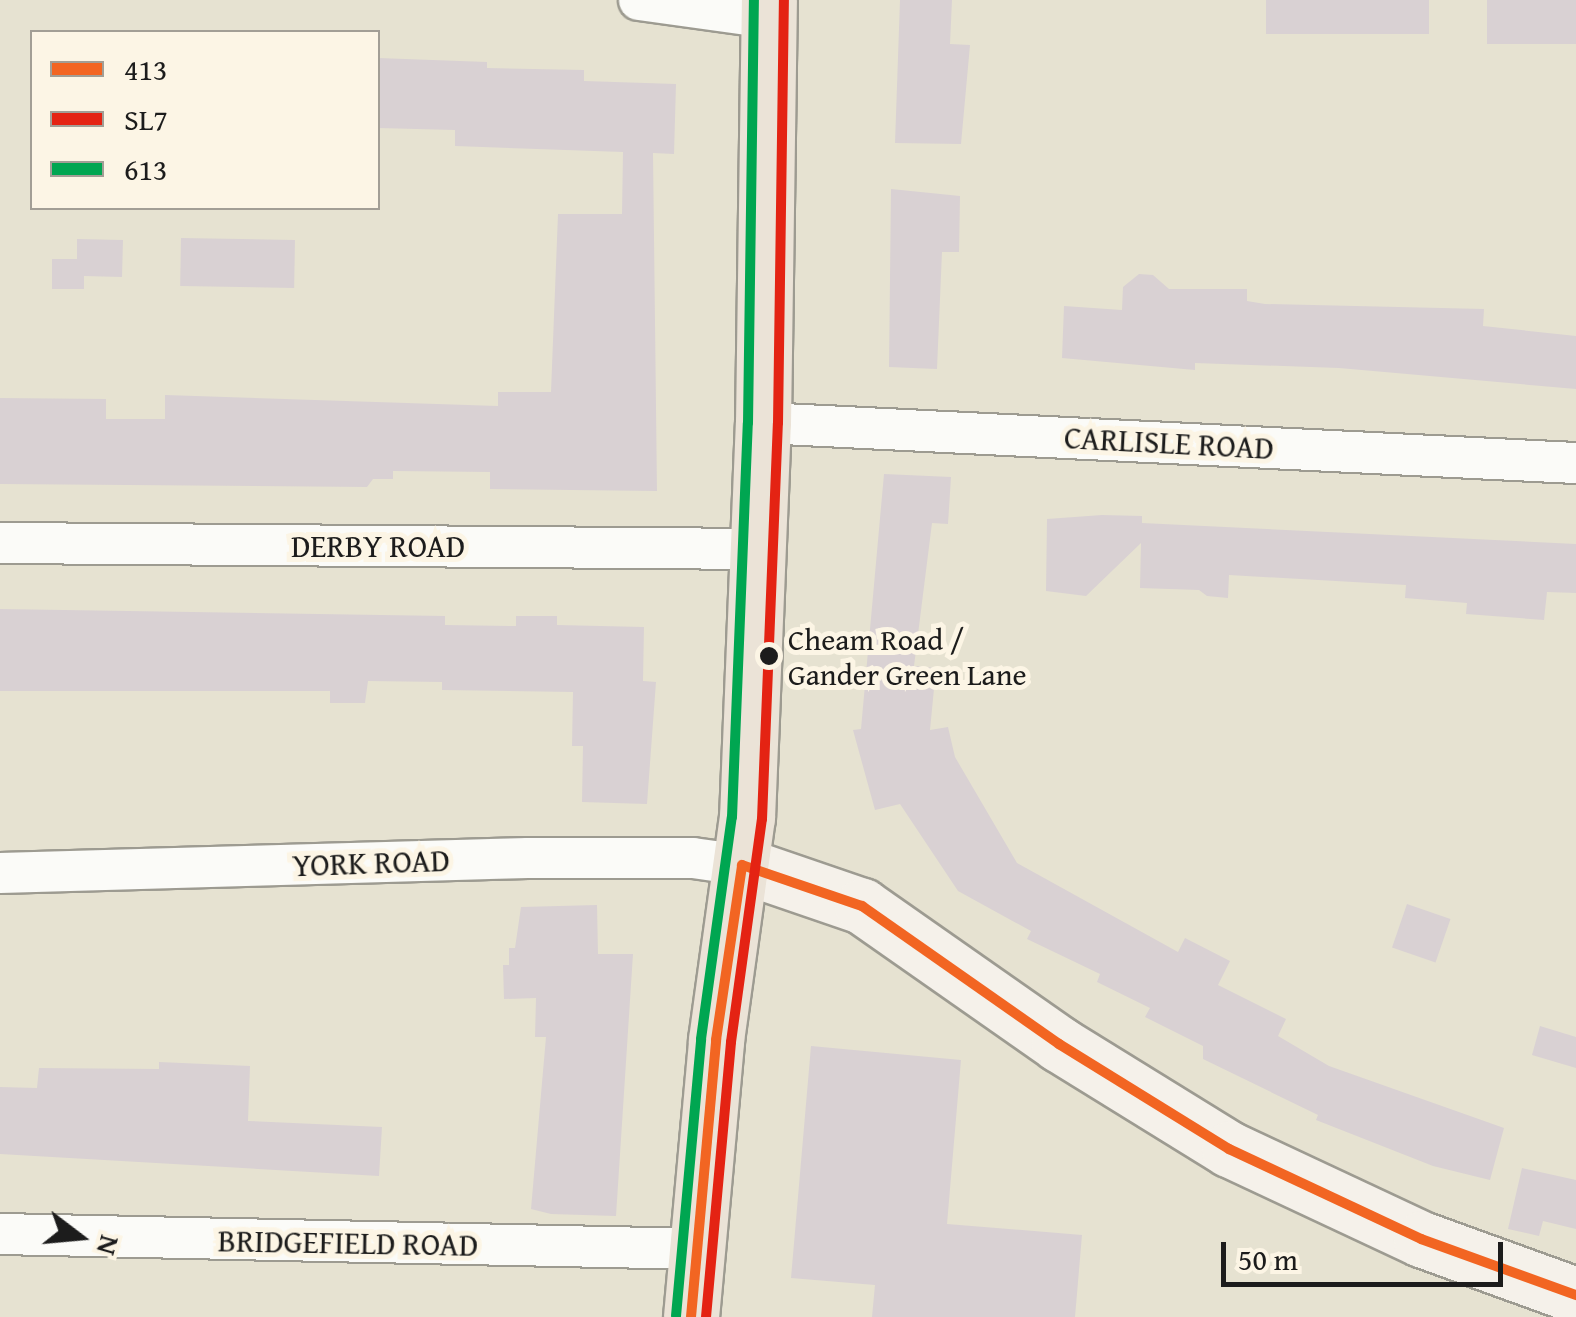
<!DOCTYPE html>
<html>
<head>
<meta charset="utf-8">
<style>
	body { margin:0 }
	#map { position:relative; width:1576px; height:1317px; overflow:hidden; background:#e6e2d1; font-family:"Gentium Book Plus",serif }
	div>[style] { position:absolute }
	.building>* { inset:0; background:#d9d1d3; transform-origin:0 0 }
	.roads { filter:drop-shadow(2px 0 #9d9b91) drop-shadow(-2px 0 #9d9b91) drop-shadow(0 2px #9d9b91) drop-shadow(0 -2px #9d9b91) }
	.street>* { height:40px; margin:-20px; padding:0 20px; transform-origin:20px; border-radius:20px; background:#fbfbf8 }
	.secondary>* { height:55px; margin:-27.5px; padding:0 27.5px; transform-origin:27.5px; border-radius:27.5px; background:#f5f1ea }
	.highway>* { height:55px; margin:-27.5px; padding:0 27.5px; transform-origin:27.5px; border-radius:27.5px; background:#ebe3d7 }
	.bus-1>* { height:10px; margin:-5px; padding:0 5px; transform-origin:5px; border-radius:5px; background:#f26522 }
	.bus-2>* { height:10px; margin:-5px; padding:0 5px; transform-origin:5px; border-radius:5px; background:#e42313 }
	.bus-3>* { height:10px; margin:-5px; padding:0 5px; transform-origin:5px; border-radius:5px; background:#00a651 }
	.dots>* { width:28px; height:28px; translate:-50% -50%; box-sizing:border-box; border:5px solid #fcf5e5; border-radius:50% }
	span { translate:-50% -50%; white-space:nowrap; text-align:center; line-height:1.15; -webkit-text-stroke:10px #fcf5e5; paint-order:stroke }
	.bus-label { font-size:30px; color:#1c1c1c }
	.left { translate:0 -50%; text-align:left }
	.street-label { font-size:32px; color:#1c1c1c }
	.legend { position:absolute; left:30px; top:30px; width:350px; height:180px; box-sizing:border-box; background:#fcf5e5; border:2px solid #a29e95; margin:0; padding:12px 18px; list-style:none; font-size:30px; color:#1c1c1c }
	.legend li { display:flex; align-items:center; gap:20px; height:50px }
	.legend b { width:50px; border:2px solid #a29e95 }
	.north { position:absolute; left:30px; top:1187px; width:100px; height:100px; -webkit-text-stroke:8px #fcf5e5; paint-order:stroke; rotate:106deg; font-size:28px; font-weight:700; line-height:40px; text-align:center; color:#1c1c1c }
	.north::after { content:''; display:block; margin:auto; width:35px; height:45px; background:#1c1c1c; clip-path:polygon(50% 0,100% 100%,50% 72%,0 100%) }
	.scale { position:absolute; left:1221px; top:1242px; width:282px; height:45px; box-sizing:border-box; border:5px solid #1c1c1c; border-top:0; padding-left:12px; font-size:30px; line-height:35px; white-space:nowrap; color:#1c1c1c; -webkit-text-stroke:8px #fcf5e5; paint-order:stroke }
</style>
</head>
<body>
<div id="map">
	<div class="building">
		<i style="clip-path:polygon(900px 0,952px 0,950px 44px,970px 45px,961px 144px,895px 143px)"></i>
		<i style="left:1266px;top:0;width:163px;height:34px"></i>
		<i style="left:1487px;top:0;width:89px;height:44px"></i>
		<i style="clip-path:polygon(378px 58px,487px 62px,487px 68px,584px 70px,584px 81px,676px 84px,674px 154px,653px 153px,657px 491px,490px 489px,490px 472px,393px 471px,393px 479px,373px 479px,367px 487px,0 484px,0 398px,106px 399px,106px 419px,165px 419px,165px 395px,498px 406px,498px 392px,551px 392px,558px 214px,622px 214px,623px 152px,455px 146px,455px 130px,378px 128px)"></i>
		<i style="clip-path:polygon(891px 189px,960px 196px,959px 252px,942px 252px,937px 369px,889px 367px)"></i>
		<i style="left:181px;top:238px;width:114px;height:48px;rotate:1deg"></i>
		<i style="clip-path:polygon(77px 239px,123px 240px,122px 277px,84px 276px,84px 289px,52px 289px,52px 259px,77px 259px)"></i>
		<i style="clip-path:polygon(1139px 274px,1153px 275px,1169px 289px,1247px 289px,1247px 301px,1265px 304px,1484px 309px,1483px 326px,1576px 336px,1576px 389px,1339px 368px,1195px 363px,1195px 370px,1062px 358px,1064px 306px,1122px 310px,1123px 287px)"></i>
		<i style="clip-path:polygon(884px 474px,951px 477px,948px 524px,932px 523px,914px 666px,936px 668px,930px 730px,948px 727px,955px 757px,1017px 863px,1178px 952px,1185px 938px,1230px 961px,1218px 985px,1286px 1019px,1278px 1036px,1329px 1066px,1504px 1128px,1490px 1180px,1433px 1166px,1316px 1120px,1318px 1115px,1203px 1059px,1203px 1046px,1145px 1017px,1150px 1008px,1097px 982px,1100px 974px,1027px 939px,1031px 931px,958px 891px,900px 804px,875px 810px,853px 730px,861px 729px)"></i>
		<i style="clip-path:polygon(1102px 515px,1142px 516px,1142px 523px,1576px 544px,1576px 593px,1547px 592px,1544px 620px,1466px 614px,1467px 603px,1405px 598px,1406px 585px,1229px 575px,1228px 598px,1207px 596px,1199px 590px,1140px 588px,1141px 543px,1086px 596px,1046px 591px,1047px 519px)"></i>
		<i style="clip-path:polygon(0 609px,445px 616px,445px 625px,516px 626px,516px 616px,557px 616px,557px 625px,644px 627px,643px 681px,656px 682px,647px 804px,582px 802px,583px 746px,572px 746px,573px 692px,442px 690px,442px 682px,368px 681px,365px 703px,330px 703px,330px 691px,0 691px)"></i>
		<i style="left:1407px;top:904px;width:46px;height:46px;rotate:19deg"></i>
		<i style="clip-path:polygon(597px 905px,598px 954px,633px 954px,616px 1216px,551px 1214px,531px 1209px,546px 1037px,535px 1037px,536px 998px,504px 999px,503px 965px,509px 965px,509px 948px,515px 948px,521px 907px)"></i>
		<i style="clip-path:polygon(1540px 1026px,1576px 1037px,1576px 1068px,1532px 1055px)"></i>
		<i style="clip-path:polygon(811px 1046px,961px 1060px,947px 1224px,1082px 1235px,1075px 1317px,872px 1317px,875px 1285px,791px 1278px)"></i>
		<i style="clip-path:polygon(159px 1062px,250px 1066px,248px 1121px,382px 1127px,379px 1176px,0 1154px,0 1087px,37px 1088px,39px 1068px,159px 1069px)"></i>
		<i style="clip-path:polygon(1522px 1168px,1576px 1180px,1576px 1229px,1543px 1221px,1539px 1236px,1508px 1229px)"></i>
	</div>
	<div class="roads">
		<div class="street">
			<i style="left:639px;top:0;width:131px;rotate:7.9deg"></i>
			<i style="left:763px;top:423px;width:814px;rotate:2.82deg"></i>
			<i style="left:0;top:543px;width:756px;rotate:0.45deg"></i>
			<i style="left:0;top:873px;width:528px;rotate:-1.63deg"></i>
			<i style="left:528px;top:858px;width:165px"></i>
			<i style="left:693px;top:858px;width:49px;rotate:8.1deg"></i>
			<i style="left:0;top:1234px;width:696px;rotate:1.23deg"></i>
		</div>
		<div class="secondary">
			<i style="left:742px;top:865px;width:127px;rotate:18.9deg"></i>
			<i style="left:862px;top:906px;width:241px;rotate:35deg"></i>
			<i style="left:1059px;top:1044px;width:200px;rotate:31.7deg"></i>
			<i style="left:1229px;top:1149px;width:212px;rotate:25.1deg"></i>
			<i style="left:1421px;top:1239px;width:165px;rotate:19.9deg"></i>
		</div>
		<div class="highway">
			<i style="left:691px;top:1317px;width:278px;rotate:-84.8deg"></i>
			<i style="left:716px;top:1040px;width:224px;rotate:-82.1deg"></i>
			<i style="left:747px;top:818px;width:395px;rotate:-87.7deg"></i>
			<i style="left:763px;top:423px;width:423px;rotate:-89.2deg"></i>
		</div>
	</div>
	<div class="bus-1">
		<i style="left:742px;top:865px;width:127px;rotate:18.9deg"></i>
		<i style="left:862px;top:906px;width:241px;rotate:35deg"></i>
		<i style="left:1059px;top:1044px;width:200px;rotate:31.7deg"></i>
		<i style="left:1229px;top:1149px;width:212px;rotate:25.1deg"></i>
		<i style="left:1421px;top:1239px;width:165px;rotate:19.9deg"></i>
		<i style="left:691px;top:1317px;width:278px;rotate:-84.8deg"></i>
		<i style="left:716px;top:1040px;width:177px;rotate:-81.5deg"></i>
	</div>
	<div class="bus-2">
		<i style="left:706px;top:1317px;width:276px;rotate:-84.8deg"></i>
		<i style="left:731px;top:1042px;width:225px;rotate:-82.1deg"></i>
		<i style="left:762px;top:819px;width:396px;rotate:-87.7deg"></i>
		<i style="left:778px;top:423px;width:423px;rotate:-89.2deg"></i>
	</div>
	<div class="bus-3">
		<i style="left:676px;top:1316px;width:278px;rotate:-84.8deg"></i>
		<i style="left:701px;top:1039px;width:224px;rotate:-82.1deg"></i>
		<i style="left:732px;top:817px;width:394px;rotate:-87.7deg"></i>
		<i style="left:748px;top:423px;width:423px;rotate:-89.2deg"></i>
	</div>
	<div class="dots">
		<i style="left:769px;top:656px;background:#1c1c1c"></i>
	</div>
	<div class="bus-label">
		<span class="left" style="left:788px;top:656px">Cheam Road /<br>Gander Green Lane</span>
	</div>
	<div class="street-label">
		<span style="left:1169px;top:443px;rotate:3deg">CARLISLE ROAD</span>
		<span style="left:378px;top:546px">DERBY ROAD</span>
		<span style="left:371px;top:863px;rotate:-2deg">YORK ROAD</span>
		<span style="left:348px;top:1243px;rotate:1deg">BRIDGEFIELD ROAD</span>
	</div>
	<ul class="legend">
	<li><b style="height:12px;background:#f26522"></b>413</li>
	<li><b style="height:12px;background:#e42313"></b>SL7</li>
	<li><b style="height:12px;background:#00a651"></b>613</li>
	</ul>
	<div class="north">N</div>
	<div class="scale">50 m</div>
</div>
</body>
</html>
